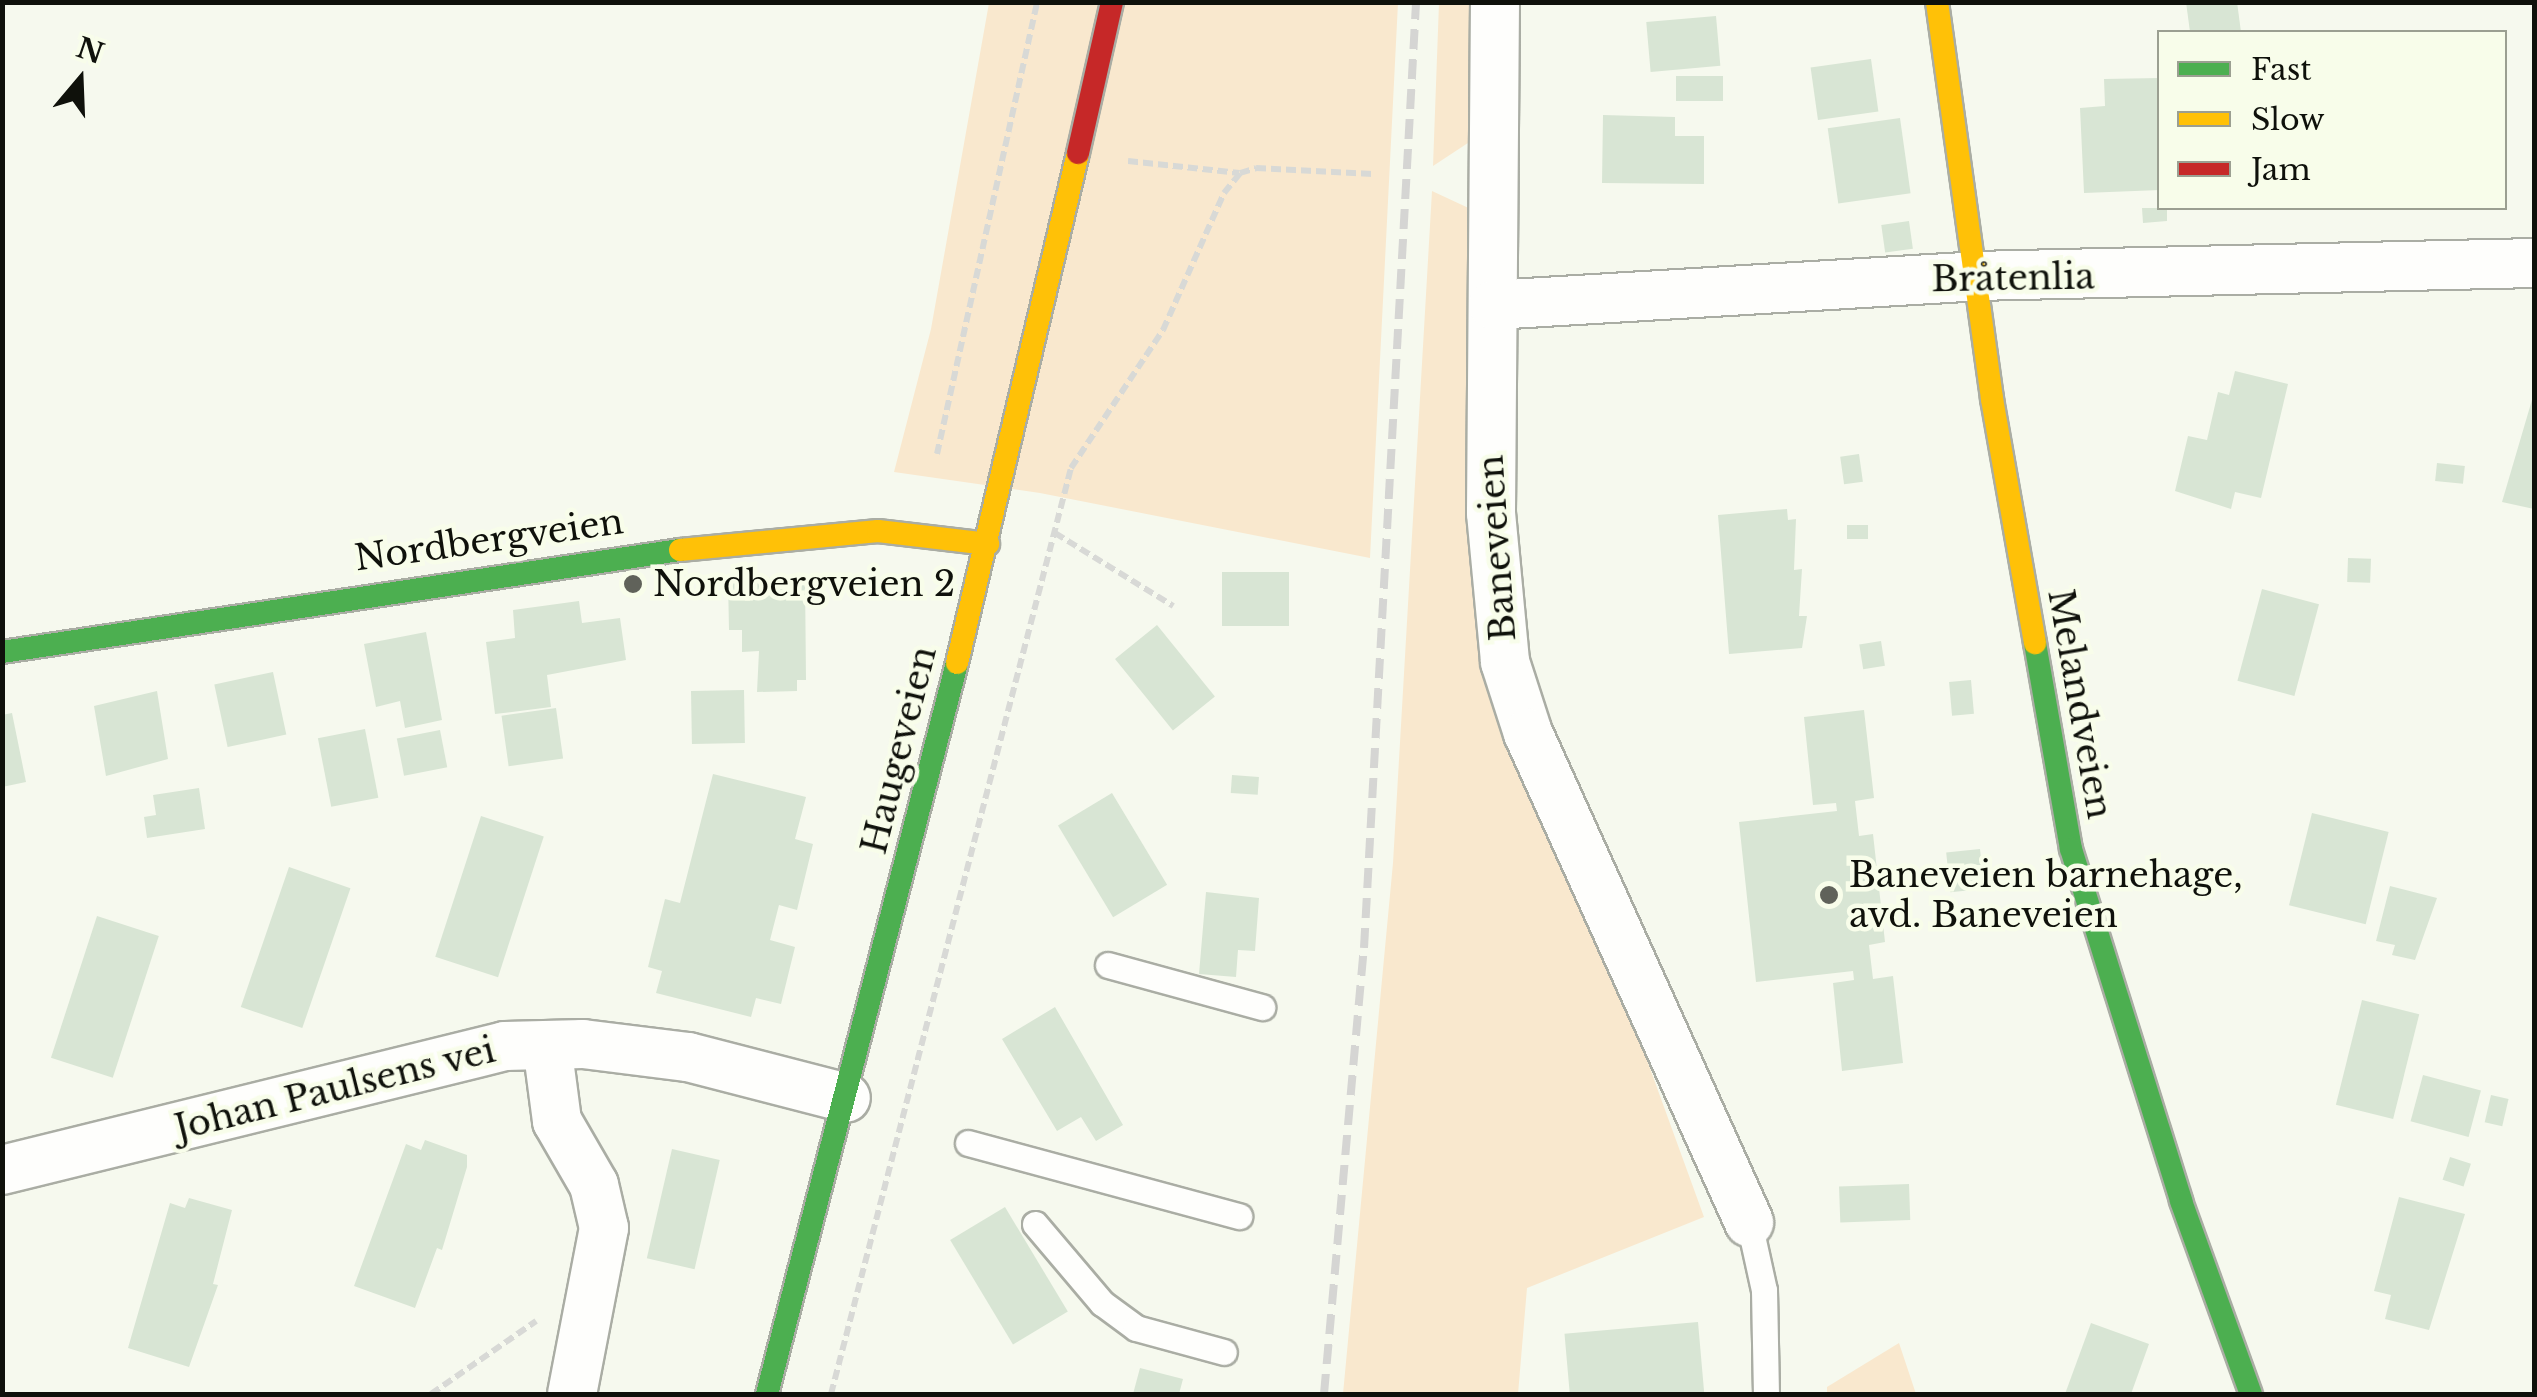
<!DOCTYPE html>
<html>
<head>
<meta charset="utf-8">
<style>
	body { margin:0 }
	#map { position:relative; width:2537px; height:1397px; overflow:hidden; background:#f6f9ee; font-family:"Libre Baskerville",serif }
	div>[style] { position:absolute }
	.green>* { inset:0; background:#f9e8ce }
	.building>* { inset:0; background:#d8e5d4; transform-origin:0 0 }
	.path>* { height:6px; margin-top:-3px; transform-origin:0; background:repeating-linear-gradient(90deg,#d8d9d6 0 10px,transparent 0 15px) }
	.roads { filter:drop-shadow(2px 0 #aaada4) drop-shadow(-2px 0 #aaada4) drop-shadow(0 2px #aaada4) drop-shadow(0 -2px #aaada4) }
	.lane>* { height:25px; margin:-12.5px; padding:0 12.5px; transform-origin:12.5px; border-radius:12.5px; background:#fefefc }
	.street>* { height:48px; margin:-24px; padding:0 24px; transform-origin:24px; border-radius:24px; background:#fefefc }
	.fast>* { height:22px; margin:-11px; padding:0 11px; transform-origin:11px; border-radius:11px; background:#4caf50 }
	.slow>* { height:22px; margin:-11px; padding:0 11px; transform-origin:11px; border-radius:11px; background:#ffc107 }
	.jam>* { height:22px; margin:-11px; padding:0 11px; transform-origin:11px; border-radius:11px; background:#c62828 }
	.rail>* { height:8px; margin-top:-4px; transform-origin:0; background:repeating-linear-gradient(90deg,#d5d5d3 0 20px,transparent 0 30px) }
	.dots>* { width:28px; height:28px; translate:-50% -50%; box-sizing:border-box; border:5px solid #f8fdea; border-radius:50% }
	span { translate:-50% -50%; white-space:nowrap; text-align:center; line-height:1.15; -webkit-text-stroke:9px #f8fdea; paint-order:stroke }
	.street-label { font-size:35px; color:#0f110b }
	.poi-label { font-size:35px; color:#0f110b }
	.left { translate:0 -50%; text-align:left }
	.frame { position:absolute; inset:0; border:5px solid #0f110b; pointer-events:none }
	.legend { position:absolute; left:2157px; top:30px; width:350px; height:180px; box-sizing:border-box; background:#f8fdea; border:2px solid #9b9f91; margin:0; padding:12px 18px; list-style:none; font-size:30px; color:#0f110b }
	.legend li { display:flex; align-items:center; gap:20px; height:50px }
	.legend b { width:50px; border:2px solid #9b9f91 }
	.north { position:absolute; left:30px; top:30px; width:100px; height:100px; -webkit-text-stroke:8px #f8fdea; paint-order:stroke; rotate:19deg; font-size:28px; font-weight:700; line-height:40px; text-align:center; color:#0f110b }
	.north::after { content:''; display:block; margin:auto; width:35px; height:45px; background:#0f110b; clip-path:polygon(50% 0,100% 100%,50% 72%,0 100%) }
</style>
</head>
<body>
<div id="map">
	<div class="green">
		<i style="clip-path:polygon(989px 3px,1398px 3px,1370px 558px,1040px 493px,894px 472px,931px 329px)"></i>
		<i style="clip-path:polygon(1439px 3px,1496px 3px,1474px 139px,1433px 166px)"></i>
		<i style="clip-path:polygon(1432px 191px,1475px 211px,1528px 733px,1704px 1217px,1527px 1288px,1518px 1394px,1343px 1394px,1393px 863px)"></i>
		<i style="clip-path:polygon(1899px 1343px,1916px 1394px,1827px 1394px,1827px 1387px)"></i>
	</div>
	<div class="building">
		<i style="clip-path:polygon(2186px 2px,2237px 2px,2241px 32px,2190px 32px)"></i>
		<i style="left:1716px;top:16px;width:50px;height:70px;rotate:85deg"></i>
		<i style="left:1871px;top:59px;width:53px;height:61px;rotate:82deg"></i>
		<i style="left:1676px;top:76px;width:47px;height:25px"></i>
		<i style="clip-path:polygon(2159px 78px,2160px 190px,2084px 193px,2080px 108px,2105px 106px,2104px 79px)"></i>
		<i style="clip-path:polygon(1603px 115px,1675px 117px,1675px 136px,1704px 136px,1704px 184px,1602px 183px)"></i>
		<i style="left:1900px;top:118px;width:76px;height:73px;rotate:82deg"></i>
		<i style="clip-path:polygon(2142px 208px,2167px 208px,2167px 221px,2143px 223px)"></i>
		<i style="left:1909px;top:221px;width:28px;height:28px;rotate:82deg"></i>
		<i style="clip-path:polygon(2235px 371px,2288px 384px,2261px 498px,2235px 492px,2231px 509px,2175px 491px,2188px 436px,2207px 440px,2218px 392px,2229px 395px)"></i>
		<i style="clip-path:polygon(2534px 393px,2534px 509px,2502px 502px)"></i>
		<i style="left:1859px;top:454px;width:28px;height:19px;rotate:82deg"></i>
		<i style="left:2437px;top:463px;width:28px;height:18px;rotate:6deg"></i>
		<i style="clip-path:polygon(1787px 509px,1788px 520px,1796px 519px,1794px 570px,1802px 569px,1799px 616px,1807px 616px,1802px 648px,1729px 654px,1718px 515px)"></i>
		<i style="left:1868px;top:525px;width:14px;height:21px;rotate:90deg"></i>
		<i style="left:2348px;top:558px;width:23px;height:24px;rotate:2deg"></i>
		<i style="left:1222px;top:572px;width:67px;height:54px"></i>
		<i style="clip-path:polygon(805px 576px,806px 680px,797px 680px,797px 691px,757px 692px,759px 651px,742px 652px,742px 630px,729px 630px,728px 580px)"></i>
		<i style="left:2262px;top:589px;width:59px;height:95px;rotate:15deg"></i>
		<i style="clip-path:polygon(579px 601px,582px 623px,620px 618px,626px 660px,547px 675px,551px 707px,495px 714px,486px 642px,515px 638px,513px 610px)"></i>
		<i style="left:1157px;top:625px;width:92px;height:54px;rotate:51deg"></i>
		<i style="clip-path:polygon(426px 632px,442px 720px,405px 728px,400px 701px,376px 707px,364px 644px)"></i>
		<i style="left:1881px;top:641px;width:25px;height:22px;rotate:81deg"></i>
		<i style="left:273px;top:672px;width:64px;height:60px;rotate:78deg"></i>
		<i style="left:1971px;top:680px;width:34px;height:22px;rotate:85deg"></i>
		<i style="left:744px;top:690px;width:53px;height:53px;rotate:89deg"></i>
		<i style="clip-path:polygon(157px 691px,168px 759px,106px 776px,94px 706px)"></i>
		<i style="left:556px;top:708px;width:51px;height:55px;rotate:82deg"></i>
		<i style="clip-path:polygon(1864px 710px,1874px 798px,1855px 801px,1859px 836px,1873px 834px,1885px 942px,1869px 945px,1873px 979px,1893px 976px,1903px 1063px,1842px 1071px,1833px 983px,1854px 980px,1853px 971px,1756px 982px,1739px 822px,1837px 811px,1836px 803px,1813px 805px,1804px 717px)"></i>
		<i style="clip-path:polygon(12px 713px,26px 782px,2px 787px,2px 715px)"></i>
		<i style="left:365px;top:729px;width:70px;height:48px;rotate:79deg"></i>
		<i style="left:440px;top:730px;width:38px;height:44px;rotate:79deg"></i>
		<i style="clip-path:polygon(713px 774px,806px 797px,795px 839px,813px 844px,797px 910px,779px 905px,770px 940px,795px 947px,781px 1004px,756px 998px,751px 1017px,656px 993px,662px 971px,648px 967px,665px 899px,680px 903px)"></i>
		<i style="left:1232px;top:775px;width:27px;height:18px;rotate:4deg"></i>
		<i style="clip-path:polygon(199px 788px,205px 829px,147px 838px,144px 817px,156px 815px,153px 795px)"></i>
		<i style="left:1112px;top:793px;width:107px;height:63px;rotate:59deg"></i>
		<i style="left:2312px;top:813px;width:79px;height:95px;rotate:14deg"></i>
		<i style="left:481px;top:816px;width:66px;height:148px;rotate:18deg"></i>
		<i style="left:1980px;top:849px;width:40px;height:34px;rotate:84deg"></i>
		<i style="left:289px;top:867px;width:65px;height:148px;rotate:19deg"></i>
		<i style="clip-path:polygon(2390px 886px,2437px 898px,2415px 960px,2392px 955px,2395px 945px,2376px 941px)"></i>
		<i style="clip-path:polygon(1206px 892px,1259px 898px,1255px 951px,1238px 950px,1236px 977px,1199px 974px)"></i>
		<i style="left:97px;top:916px;width:65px;height:149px;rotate:18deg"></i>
		<i style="left:2362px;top:1000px;width:59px;height:108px;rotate:14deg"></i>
		<i style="clip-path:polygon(1055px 1007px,1123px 1125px,1096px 1141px,1081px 1117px,1057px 1131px,1002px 1039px)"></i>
		<i style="left:2423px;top:1075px;width:60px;height:48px;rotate:15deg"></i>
		<i style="left:2491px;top:1095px;width:18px;height:28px;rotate:13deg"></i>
		<i style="clip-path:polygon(425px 1140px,467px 1155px,467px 1167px,442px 1250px,437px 1248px,415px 1308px,354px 1286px,406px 1144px,421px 1150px)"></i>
		<i style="left:672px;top:1149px;width:49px;height:112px;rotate:13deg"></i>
		<i style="left:2450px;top:1157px;width:22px;height:24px;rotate:18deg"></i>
		<i style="left:1909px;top:1184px;width:36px;height:70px;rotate:88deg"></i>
		<i style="clip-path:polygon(2399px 1197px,2465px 1214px,2429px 1330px,2385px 1319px,2391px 1295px,2374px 1291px)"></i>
		<i style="clip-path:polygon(189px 1198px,232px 1210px,213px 1284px,218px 1285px,189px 1367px,128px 1348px,170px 1203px,185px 1208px)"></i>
		<i style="left:1005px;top:1207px;width:122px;height:64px;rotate:59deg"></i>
		<i style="left:1698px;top:1322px;width:72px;height:134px;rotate:85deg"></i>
		<i style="clip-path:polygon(2091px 1323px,2149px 1344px,2131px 1394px,2065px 1394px)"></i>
		<i style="clip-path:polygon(1140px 1368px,1183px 1379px,1179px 1394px,1133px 1394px)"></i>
	</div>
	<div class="path">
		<i style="left:1128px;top:161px;width:112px;rotate:6.2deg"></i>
		<i style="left:937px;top:454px;width:463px;rotate:-77.5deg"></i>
		<i style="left:1055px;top:533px;width:139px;rotate:31.7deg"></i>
		<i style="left:431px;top:1394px;width:128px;rotate:-34.8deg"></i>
		<i style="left:831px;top:1394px;width:957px;rotate:-75.47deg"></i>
		<i style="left:1071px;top:468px;width:166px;rotate:-56.3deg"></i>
		<i style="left:1163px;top:330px;width:150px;rotate:-66deg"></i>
		<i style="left:1224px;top:193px;width:26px;rotate:-51deg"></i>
		<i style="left:1240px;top:173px;width:17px;rotate:-17deg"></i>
		<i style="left:1256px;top:168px;width:117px;rotate:2.9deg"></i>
	</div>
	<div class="roads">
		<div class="lane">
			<i style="left:1108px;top:965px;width:160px;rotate:15.3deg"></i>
			<i style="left:968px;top:1143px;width:281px;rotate:15.1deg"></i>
			<i style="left:1749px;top:1222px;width:70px;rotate:77.6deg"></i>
			<i style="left:1764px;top:1290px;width:104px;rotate:88.9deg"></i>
			<i style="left:1035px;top:1224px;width:104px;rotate:49.7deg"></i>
			<i style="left:1102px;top:1303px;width:42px;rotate:36.3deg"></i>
			<i style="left:1136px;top:1328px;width:91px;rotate:15.3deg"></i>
		</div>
		<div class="street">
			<i style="left:1495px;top:2px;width:511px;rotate:90.45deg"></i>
			<i style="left:1491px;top:513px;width:150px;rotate:84.6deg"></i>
			<i style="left:1505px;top:662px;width:75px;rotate:72.1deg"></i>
			<i style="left:1528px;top:733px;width:537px;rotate:65.68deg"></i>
			<i style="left:1493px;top:305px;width:483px;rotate:-3.4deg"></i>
			<i style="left:1975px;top:276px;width:559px;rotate:-1.33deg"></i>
			<i style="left:547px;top:1045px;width:77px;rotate:82.5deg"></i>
			<i style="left:557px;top:1121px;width:74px;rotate:60deg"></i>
			<i style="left:594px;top:1185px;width:44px;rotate:76.9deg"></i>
			<i style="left:604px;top:1228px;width:169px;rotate:100.9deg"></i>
			<i style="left:2px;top:1170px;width:518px;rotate:-13.85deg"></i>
			<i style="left:505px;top:1046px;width:78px;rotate:-1.5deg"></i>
			<i style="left:583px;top:1044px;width:106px;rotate:7.1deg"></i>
			<i style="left:688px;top:1057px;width:163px;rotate:14.5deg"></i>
		</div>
		<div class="fast">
			<i style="left:2035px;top:643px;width:209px;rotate:80.1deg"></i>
			<i style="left:2071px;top:849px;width:369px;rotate:72.6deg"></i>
			<i style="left:2181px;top:1201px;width:205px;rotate:70.1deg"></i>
			<i style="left:2px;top:652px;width:686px;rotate:-8.56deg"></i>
			<i style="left:767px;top:1394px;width:755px;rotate:-75.43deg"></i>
		</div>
		<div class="slow">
			<i style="left:1937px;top:2px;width:401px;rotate:82.1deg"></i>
			<i style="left:1992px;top:399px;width:248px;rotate:80deg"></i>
			<i style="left:680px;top:550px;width:199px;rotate:-5.5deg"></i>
			<i style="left:878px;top:531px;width:111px;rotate:6.7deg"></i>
			<i style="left:957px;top:663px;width:524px;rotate:-76.65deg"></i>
		</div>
		<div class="jam">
			<i style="left:1078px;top:153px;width:155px;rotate:-77.3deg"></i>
		</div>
	</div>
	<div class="rail">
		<i style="left:1324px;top:1394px;width:448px;rotate:-84.9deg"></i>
		<i style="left:1364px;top:948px;width:947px;rotate:-86.85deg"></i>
	</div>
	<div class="dots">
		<i style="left:633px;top:584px;background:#60625a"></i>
		<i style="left:1829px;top:895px;background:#60625a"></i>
	</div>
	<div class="street-label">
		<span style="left:2013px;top:278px;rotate:-1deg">Bråtenlia</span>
		<span style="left:489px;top:540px;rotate:-8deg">Nordbergveien</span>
		<span style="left:1497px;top:548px;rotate:-94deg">Baneveien</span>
		<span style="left:2080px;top:704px;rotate:80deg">Melandveien</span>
		<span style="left:899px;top:750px;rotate:-76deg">Haugeveien</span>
		<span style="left:335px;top:1089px;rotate:-14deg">Johan Paulsens vei</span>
	</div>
	<div class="poi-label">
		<span class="left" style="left:653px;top:584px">Nordbergveien 2</span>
		<span class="left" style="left:1849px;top:895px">Baneveien barnehage,<br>avd. Baneveien</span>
	</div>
	<div class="frame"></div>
	<ul class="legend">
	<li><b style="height:12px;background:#4caf50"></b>Fast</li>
	<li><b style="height:12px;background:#ffc107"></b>Slow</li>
	<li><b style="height:12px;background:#c62828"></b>Jam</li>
	</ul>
	<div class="north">N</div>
</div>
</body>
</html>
